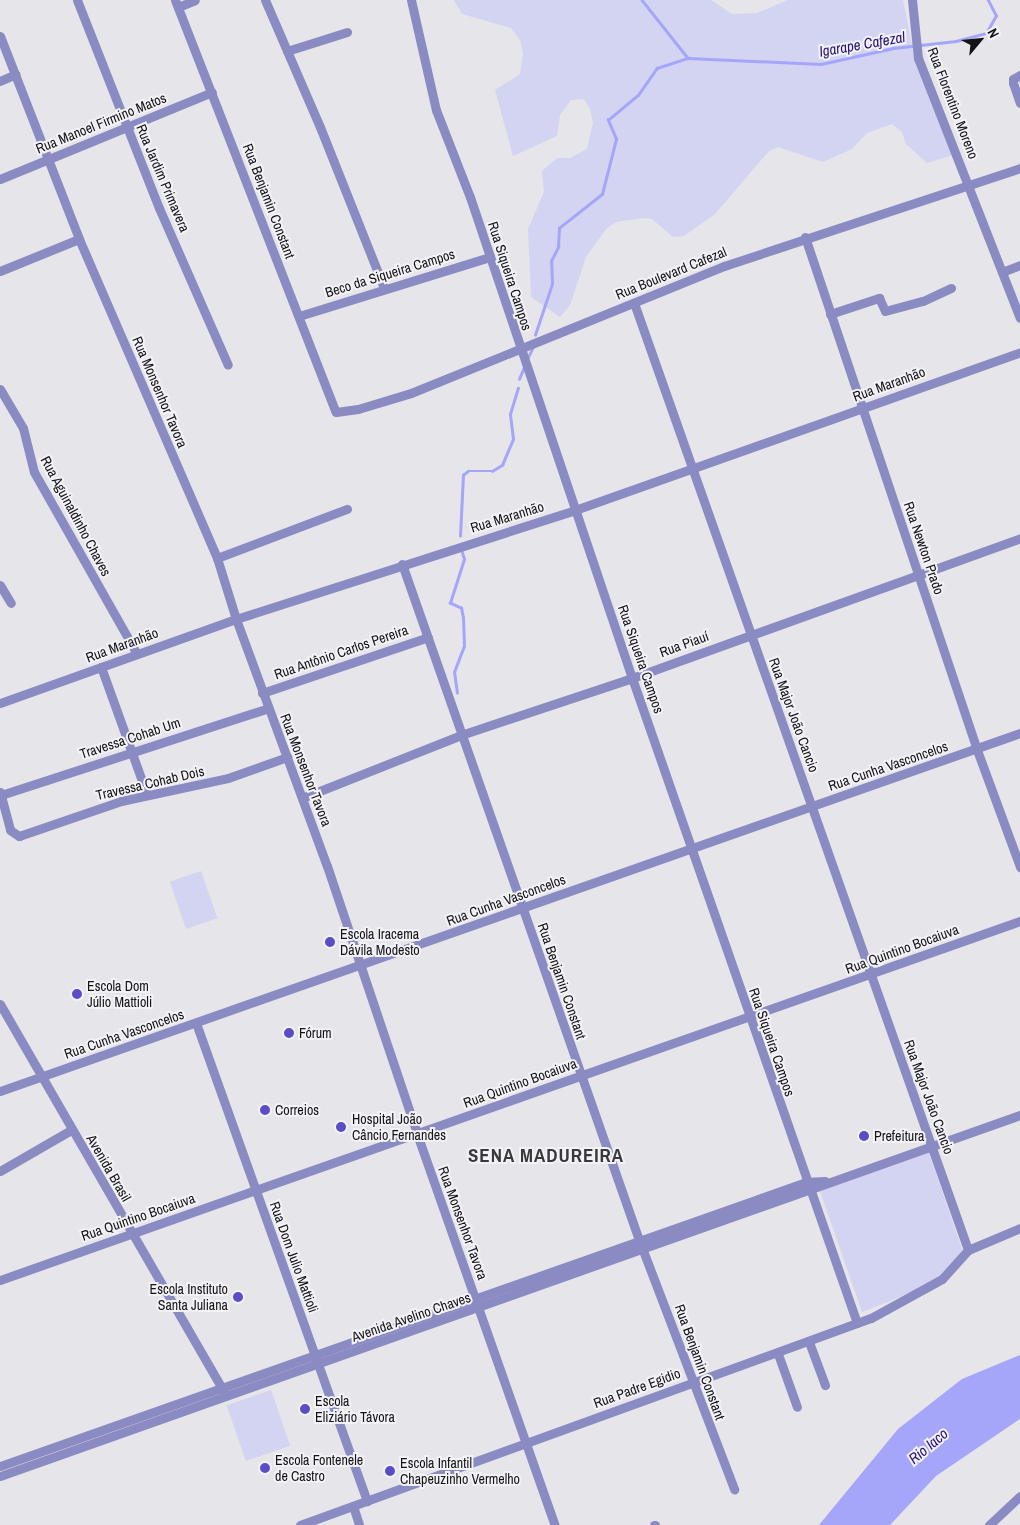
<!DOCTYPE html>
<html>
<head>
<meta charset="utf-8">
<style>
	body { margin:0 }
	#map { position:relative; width:1020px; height:1525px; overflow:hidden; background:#e5e5ea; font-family:"Archivo Narrow",sans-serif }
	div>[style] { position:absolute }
	.green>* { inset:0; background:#d2d4f2; transform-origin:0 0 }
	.water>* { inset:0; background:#a5a5fa }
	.stream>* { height:2.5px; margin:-1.25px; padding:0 1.25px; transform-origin:1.25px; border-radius:1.25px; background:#a5a5fa }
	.street>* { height:9px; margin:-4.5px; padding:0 4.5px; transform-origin:4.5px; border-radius:4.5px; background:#8a8bc2 }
	.dots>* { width:14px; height:14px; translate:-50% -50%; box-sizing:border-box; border:2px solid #f2f2f7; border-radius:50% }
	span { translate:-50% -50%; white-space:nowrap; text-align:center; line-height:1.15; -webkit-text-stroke:4px #f2f2f7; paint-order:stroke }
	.street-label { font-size:14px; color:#141416 }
	.poi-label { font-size:14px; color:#141416 }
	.left { translate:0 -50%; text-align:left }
	.right { translate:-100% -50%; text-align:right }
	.water-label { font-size:15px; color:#291374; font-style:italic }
	.district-label { font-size:19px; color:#39393c; font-weight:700; letter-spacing:1px }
	.north { position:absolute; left:955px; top:15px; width:50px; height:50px; -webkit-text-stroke:4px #f2f2f7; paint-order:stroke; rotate:62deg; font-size:14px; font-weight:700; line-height:20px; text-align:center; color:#141416 }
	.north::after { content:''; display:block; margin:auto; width:18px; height:22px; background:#141416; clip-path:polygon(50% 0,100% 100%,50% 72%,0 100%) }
</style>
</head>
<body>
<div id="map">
	<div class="green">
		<i style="clip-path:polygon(454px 0,711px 0,732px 14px,757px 13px,788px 0,903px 0,913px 51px,953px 155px,927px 163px,906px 144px,902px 132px,892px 124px,867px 133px,852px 149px,823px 162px,778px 147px,769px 151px,715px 214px,684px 236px,673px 237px,652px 219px,643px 218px,616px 222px,606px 229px,586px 257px,570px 305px,560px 317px,531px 297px,528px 229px,544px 192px,542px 171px,557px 158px,570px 158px,587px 149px,593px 123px,590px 109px,584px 99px,571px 100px,560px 115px,557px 136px,513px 156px,495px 90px,520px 74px,523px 53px,520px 40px,511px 28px,462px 14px)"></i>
		<i style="left:201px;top:871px;width:50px;height:33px;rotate:71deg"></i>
		<i style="clip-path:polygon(929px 1153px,963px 1252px,943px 1276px,918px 1290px,862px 1312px,820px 1191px)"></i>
		<i style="left:271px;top:1390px;width:59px;height:47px;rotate:71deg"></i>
	</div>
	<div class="water">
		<i style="clip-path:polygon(1020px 1355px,1020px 1419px,936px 1476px,890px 1525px,819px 1525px,898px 1429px,962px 1379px)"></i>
	</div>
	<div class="stream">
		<i style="left:642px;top:0;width:74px;rotate:51.6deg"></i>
		<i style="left:688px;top:58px;width:133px;rotate:2.6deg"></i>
		<i style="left:821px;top:64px;width:75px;rotate:-12.4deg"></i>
		<i style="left:894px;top:48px;width:62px;rotate:-6.4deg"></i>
		<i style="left:956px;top:41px;width:31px;rotate:-15deg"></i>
		<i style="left:986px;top:33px;width:20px;rotate:-60deg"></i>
		<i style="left:996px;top:16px;width:18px;rotate:-117deg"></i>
		<i style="left:535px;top:335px;width:54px;rotate:-71.6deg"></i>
		<i style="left:552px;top:284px;width:23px;rotate:-92deg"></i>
		<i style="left:551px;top:261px;width:16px;rotate:-63deg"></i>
		<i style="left:558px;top:247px;width:19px;rotate:-87deg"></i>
		<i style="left:559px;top:228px;width:55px;rotate:-38.3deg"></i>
		<i style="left:602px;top:194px;width:57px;rotate:-75.7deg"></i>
		<i style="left:616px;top:139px;width:21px;rotate:-113deg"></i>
		<i style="left:608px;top:120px;width:39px;rotate:-40deg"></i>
		<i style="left:638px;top:95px;width:33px;rotate:-55deg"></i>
		<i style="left:657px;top:68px;width:32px;rotate:-18deg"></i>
		<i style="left:527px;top:359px;width:11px;rotate:-63deg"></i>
		<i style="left:519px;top:379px;width:13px;rotate:-67deg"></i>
		<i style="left:460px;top:536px;width:61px;rotate:-87.2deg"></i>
		<i style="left:463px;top:475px;width:6px;rotate:-39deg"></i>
		<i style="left:468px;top:471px;width:24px"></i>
		<i style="left:492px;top:471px;width:12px;rotate:-31deg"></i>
		<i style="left:502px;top:465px;width:28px;rotate:-67deg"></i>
		<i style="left:513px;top:439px;width:25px;rotate:-97deg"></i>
		<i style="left:510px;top:414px;width:27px;rotate:-73deg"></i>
		<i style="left:457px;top:693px;width:21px;rotate:-98deg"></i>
		<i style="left:454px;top:672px;width:28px;rotate:-69deg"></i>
		<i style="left:464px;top:646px;width:28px;rotate:-92deg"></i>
		<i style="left:463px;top:618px;width:10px;rotate:-101deg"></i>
		<i style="left:461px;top:608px;width:12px;rotate:-156deg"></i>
		<i style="left:450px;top:603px;width:46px;rotate:-72.3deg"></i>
		<i style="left:464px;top:559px;width:9px;rotate:-108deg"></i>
	</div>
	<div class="street">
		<i style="left:77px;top:0;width:224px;rotate:68.5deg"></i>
		<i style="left:159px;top:208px;width:171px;rotate:66.3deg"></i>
		<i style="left:175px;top:0;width:442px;rotate:68.7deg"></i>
		<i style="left:336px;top:412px;width:22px;rotate:-8deg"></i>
		<i style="left:358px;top:409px;width:55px;rotate:-16.8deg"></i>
		<i style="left:411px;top:393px;width:338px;rotate:-22.1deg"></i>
		<i style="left:724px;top:266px;width:312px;rotate:-18.3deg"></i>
		<i style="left:265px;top:0;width:138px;rotate:66.6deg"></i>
		<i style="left:320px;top:127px;width:173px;rotate:68.3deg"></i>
		<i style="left:411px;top:0;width:113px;rotate:77.2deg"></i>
		<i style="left:436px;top:110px;width:93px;rotate:68.7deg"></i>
		<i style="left:470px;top:197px;width:508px;rotate:71.39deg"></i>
		<i style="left:632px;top:678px;width:683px;rotate:70.77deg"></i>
		<i style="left:912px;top:0;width:58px;rotate:84.1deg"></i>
		<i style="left:918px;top:58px;width:279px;rotate:68.6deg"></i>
		<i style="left:178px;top:7px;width:18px;rotate:-22deg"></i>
		<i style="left:0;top:36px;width:218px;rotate:68.7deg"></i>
		<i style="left:79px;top:239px;width:348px;rotate:66.6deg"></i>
		<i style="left:217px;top:558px;width:64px;rotate:72.7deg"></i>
		<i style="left:236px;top:619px;width:263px;rotate:69.8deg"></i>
		<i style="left:327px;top:866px;width:283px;rotate:71.4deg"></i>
		<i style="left:417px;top:1134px;width:415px;rotate:70.6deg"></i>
		<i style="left:287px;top:51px;width:63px;rotate:-17.6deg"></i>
		<i style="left:1020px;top:75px;width:8px;rotate:150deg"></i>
		<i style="left:1013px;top:79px;width:4px;rotate:90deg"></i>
		<i style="left:1013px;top:83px;width:21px;rotate:71deg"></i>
		<i style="left:0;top:81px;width:17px;rotate:-24deg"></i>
		<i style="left:0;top:179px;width:229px;rotate:-22.3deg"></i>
		<i style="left:805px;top:237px;width:541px;rotate:71.46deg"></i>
		<i style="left:977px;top:750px;width:125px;rotate:69.8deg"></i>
		<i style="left:0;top:271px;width:85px;rotate:-22.1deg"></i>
		<i style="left:1002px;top:272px;width:19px;rotate:-21deg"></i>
		<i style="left:634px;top:303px;width:1004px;rotate:70.57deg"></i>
		<i style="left:830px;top:314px;width:52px;rotate:-18.1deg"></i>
		<i style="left:879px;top:298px;width:14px;rotate:65deg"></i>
		<i style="left:885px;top:311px;width:39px;rotate:-15deg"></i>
		<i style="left:923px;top:301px;width:31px;rotate:-25deg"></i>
		<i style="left:299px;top:316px;width:200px;rotate:-17.2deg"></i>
		<i style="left:0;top:389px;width:45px;rotate:59.5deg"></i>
		<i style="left:23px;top:428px;width:45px;rotate:76deg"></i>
		<i style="left:34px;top:472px;width:209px;rotate:60.5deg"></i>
		<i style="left:217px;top:558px;width:139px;rotate:-20.7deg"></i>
		<i style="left:402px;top:564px;width:716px;rotate:70.68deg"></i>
		<i style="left:639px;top:1240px;width:267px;rotate:69.1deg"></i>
		<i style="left:0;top:585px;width:21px;rotate:59deg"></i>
		<i style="left:101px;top:667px;width:136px;rotate:70.2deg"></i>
		<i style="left:262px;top:693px;width:175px;rotate:-18.6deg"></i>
		<i style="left:0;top:703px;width:251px;rotate:-19.6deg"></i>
		<i style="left:236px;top:619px;width:356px;rotate:-17.8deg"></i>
		<i style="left:575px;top:510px;width:472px;rotate:-19.5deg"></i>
		<i style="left:0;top:792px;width:39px;rotate:75deg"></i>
		<i style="left:10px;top:830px;width:11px;rotate:34deg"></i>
		<i style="left:19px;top:836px;width:108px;rotate:-18.9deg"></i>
		<i style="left:121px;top:801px;width:109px;rotate:-12.1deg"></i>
		<i style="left:228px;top:778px;width:63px;rotate:-19.6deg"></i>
		<i style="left:1px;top:795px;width:281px;rotate:-18deg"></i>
		<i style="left:302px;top:798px;width:174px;rotate:-21.6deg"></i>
		<i style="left:464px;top:734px;width:177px;rotate:-18.4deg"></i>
		<i style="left:632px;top:678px;width:412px;rotate:-19.8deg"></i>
		<i style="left:0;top:1004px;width:447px;rotate:60deg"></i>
		<i style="left:196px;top:1023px;width:508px;rotate:70.32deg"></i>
		<i style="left:0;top:1091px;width:1081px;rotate:-19.34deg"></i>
		<i style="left:0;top:1171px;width:82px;rotate:-30deg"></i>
		<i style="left:968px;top:1250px;width:56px;rotate:-22.9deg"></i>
		<i style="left:0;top:1280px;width:1081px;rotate:-19.39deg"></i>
		<i style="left:809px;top:1342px;width:46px;rotate:69.6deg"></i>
		<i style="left:778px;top:1354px;width:56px;rotate:70.3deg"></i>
		<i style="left:0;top:1466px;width:804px;rotate:-19.4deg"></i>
		<i style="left:758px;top:1199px;width:51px;rotate:-19.5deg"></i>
		<i style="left:806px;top:1182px;width:19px;rotate:-3deg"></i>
		<i style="left:0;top:1476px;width:1082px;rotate:-19.49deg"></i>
		<i style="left:353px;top:1506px;width:20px;rotate:72deg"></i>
		<i style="left:300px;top:1525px;width:607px;rotate:-19.93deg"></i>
		<i style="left:871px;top:1318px;width:81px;rotate:-28.8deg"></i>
		<i style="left:942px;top:1279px;width:39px;rotate:-48deg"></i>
		<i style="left:654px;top:1525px;width:1px"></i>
		<i style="left:989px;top:1525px;width:42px;rotate:-43.1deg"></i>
	</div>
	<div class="dots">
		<i style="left:330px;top:942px;background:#5a4dc5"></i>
		<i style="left:77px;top:994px;background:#5a4dc5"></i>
		<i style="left:289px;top:1033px;background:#5a4dc5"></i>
		<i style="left:265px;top:1110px;background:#5a4dc5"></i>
		<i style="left:341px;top:1127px;background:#5a4dc5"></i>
		<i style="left:864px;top:1136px;background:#5a4dc5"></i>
		<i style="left:238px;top:1297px;background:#5a4dc5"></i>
		<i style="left:305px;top:1409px;background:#5a4dc5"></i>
		<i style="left:265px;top:1468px;background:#5a4dc5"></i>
		<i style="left:390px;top:1471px;background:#5a4dc5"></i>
	</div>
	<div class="street-label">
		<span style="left:953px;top:103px;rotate:69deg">Rua Florentino Moreno</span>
		<span style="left:101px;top:123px;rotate:-22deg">Rua Manoel Firmino Matos</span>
		<span style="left:163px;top:178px;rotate:67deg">Rua Jardim Primavera</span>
		<span style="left:269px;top:201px;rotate:69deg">Rua Benjamin Constant</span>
		<span style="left:390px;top:273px;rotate:-17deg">Beco da Siqueira Campos</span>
		<span style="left:671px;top:273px;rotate:-22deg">Rua Boulevard Cafezal</span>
		<span style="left:510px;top:276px;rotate:72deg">Rua Siqueira Campos</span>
		<span style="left:889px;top:384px;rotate:-20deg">Rua Maranhão</span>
		<span style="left:160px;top:392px;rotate:67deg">Rua Monsenhor Tavora</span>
		<span style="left:76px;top:516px;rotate:62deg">Rua Aguinaldinho Chaves</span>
		<span style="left:507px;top:517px;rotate:-17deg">Rua Maranhão</span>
		<span style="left:924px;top:548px;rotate:71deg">Rua Newton Prado</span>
		<span style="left:684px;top:644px;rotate:-20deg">Rua Piauí</span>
		<span style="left:122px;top:645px;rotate:-20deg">Rua Maranhão</span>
		<span style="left:341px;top:652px;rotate:-19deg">Rua Antônio Carlos Pereira</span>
		<span style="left:641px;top:659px;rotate:71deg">Rua Siqueira Campos</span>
		<span style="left:794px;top:715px;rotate:70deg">Rua Major João Cancio</span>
		<span style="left:130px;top:738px;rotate:-18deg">Travessa Cohab Um</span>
		<span style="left:888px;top:766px;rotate:-19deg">Rua Cunha Vasconcelos</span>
		<span style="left:306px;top:770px;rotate:69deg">Rua Monsenhor Tavora</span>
		<span style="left:150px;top:783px;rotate:-13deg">Travessa Cohab Dois</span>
		<span style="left:506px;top:900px;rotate:-20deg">Rua Cunha Vasconcelos</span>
		<span style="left:902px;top:949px;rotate:-20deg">Rua Quintino Bocaiuva</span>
		<span style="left:562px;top:981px;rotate:71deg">Rua Benjamin Constant</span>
		<span style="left:124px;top:1034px;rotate:-19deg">Rua Cunha Vasconcelos</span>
		<span style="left:772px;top:1042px;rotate:71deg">Rua Siqueira Campos</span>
		<span style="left:520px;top:1083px;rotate:-20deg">Rua Quintino Bocaiuva</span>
		<span style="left:929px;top:1097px;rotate:70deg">Rua Major João Cancio</span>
		<span style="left:109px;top:1168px;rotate:60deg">Avenida Brasil</span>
		<span style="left:138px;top:1217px;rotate:-19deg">Rua Quintino Bocaiuva</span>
		<span style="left:463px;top:1223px;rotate:70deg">Rua Monsenhor Tavora</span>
		<span style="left:294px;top:1257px;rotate:70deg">Rua Dom Julio Mattioli</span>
		<span style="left:411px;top:1317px;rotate:-19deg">Avenida Avelino Chaves</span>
		<span style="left:700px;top:1362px;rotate:70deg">Rua Benjamin Constant</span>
		<span style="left:637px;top:1388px;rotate:-20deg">Rua Padre Egidio</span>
	</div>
	<div class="poi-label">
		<span class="left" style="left:340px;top:942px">Escola Iracema<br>Dávila Modesto</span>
		<span class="left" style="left:87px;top:994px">Escola Dom<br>Júlio Mattioli</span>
		<span class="left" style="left:299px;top:1033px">Fórum</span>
		<span class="left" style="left:275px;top:1110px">Correios</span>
		<span class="left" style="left:352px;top:1127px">Hospital João<br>Câncio Fernandes</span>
		<span class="left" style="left:874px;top:1136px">Prefeitura</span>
		<span class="right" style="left:228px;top:1297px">Escola Instituto<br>Santa Juliana</span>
		<span class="left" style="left:315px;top:1409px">Escola<br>Eliziário Távora</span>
		<span class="left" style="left:275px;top:1468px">Escola Fontenele<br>de Castro</span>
		<span class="left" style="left:400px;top:1471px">Escola Infantil<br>Chapeuzinho Vermelho</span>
	</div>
	<div class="water-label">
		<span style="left:862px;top:44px;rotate:-10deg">Igarape Cafezal</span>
		<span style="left:928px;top:1446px;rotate:-40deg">Rio Iaco</span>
	</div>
	<div class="district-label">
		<span style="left:546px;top:1156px">SENA MADUREIRA</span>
	</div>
	<div class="north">N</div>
</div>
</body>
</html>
